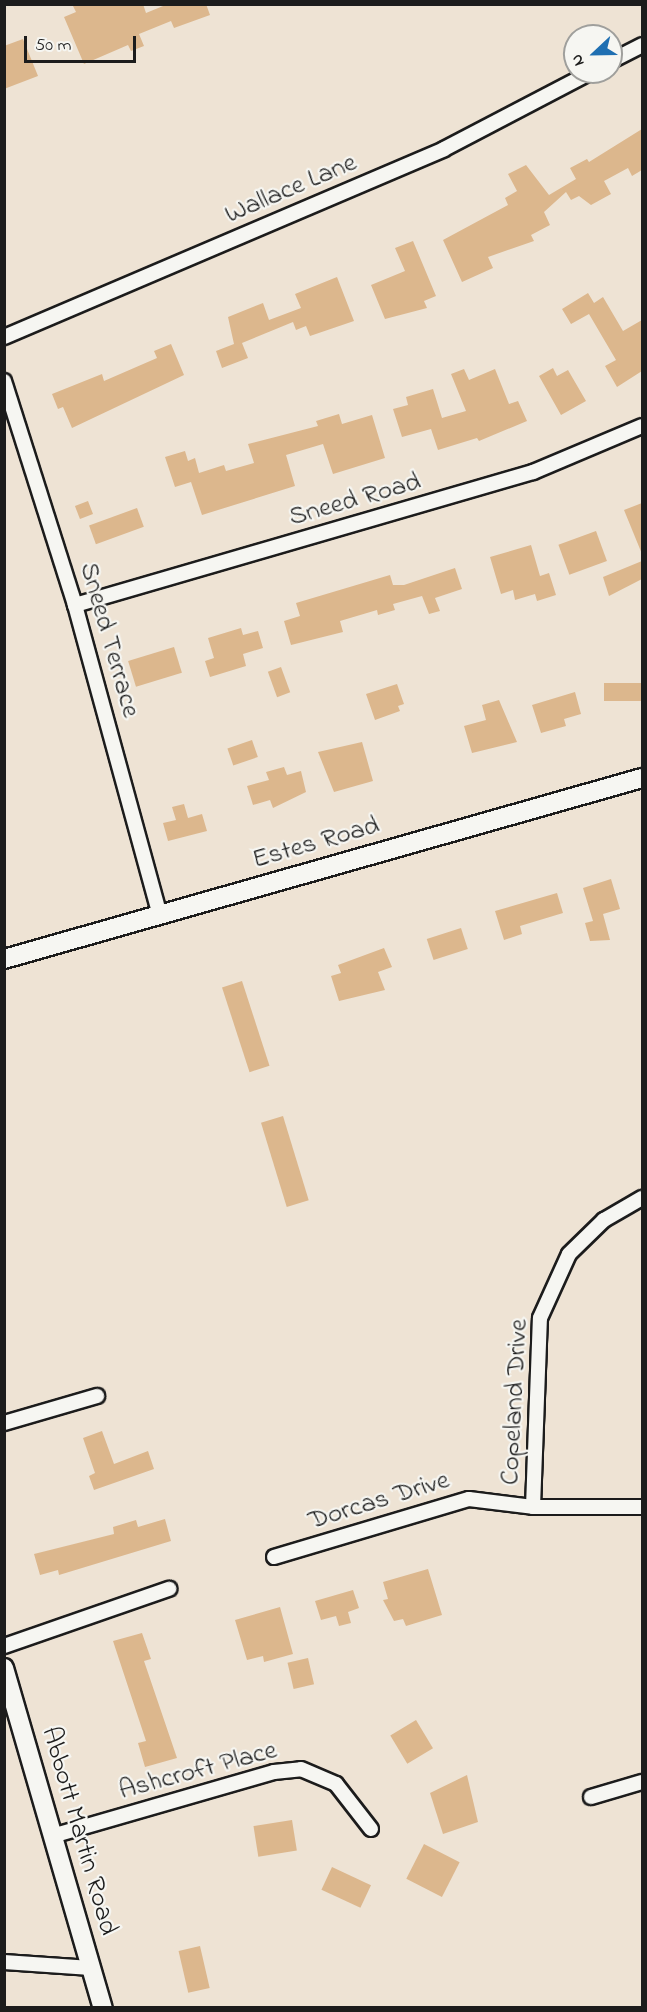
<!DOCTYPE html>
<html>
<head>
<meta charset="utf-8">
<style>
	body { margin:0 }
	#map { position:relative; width:647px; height:2012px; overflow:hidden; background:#eee3d4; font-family:"Indie Flower",sans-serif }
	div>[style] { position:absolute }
	.building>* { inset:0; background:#dcb78d; transform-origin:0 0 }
	.roads { filter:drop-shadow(2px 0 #1c1c1c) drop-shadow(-2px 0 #1c1c1c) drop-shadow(0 2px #1c1c1c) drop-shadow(0 -2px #1c1c1c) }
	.street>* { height:14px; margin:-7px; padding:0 7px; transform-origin:7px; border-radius:7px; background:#f6f6f2 }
	.secondary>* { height:18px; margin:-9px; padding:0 9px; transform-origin:9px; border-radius:9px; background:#f6f6f2 }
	span { translate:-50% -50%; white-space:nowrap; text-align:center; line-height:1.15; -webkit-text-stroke:4.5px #f6f6f2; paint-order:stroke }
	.street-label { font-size:27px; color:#1c1c1c }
	.frame { position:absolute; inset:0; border:6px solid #1c1c1c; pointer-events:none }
	.north { position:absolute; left:563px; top:24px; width:60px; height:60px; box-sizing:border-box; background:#f6f6f2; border:2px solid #9f9f9c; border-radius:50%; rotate:248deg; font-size:16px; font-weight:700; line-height:24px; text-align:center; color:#1c1c1c }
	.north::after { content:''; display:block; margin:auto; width:21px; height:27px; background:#1f6fb2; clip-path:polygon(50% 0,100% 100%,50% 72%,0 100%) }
	.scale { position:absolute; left:24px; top:36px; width:112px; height:27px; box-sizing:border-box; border:3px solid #1c1c1c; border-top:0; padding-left:8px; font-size:18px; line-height:21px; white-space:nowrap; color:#1c1c1c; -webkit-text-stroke:4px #f6f6f2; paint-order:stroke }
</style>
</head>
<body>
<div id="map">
	<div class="building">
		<i style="clip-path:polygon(72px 4px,143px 4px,146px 13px,168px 4px,206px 4px,210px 15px,174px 28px,171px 21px,139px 34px,144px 46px,131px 51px,128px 45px,84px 64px,64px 17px,76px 12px)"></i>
		<i style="clip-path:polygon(23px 39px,38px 76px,4px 89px,4px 46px)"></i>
		<i style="clip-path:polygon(642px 129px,642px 170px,632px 176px,628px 168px,604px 181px,611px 194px,591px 205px,579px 196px,571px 200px,566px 192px,544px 212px,550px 225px,531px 235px,534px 241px,488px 257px,493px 268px,462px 282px,443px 240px,508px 205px,505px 198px,517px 191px,508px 174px,526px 165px,549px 195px,576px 179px,570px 168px,587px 159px,589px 162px)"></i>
		<i style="clip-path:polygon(413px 241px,436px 296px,424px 301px,427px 308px,385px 319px,371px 285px,405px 271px,395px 248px)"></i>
		<i style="clip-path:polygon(337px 277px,354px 321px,310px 336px,306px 326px,296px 330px,293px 322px,242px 343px,248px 358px,222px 368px,216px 351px,234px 344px,228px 317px,263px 303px,269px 320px,301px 308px,295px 294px)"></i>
		<i style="clip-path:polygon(588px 293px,594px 303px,603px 297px,623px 331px,642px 320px,642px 371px,617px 387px,605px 366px,616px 360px,589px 314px,571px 324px,562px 309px)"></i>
		<i style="clip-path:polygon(171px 344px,184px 375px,72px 428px,63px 407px,58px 409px,52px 394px,102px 374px,104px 381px,157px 358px,154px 351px)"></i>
		<i style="clip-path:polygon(553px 368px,557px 376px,568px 370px,586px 401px,561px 415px,539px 376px)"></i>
		<i style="clip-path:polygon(464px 369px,469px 380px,495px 369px,509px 404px,518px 401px,527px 421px,479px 441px,477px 438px,438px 450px,431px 429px,402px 437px,393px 409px,408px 405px,406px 397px,433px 389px,442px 418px,466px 411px,451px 374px)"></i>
		<i style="clip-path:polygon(339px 414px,342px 424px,372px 415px,385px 458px,333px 474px,323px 444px,286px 455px,295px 486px,202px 515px,191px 482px,175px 487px,165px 457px,185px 451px,188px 461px,195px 458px,199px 473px,224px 465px,226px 471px,254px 463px,248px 444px,318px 426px,316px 421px)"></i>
		<i style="left:88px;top:501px;width:14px;height:14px;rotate:69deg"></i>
		<i style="clip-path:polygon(642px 503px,642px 554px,624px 510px)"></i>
		<i style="left:137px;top:508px;width:20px;height:51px;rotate:70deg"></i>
		<i style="left:596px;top:531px;width:32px;height:40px;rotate:70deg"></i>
		<i style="clip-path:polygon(531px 545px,540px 576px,549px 573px,556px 595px,537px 601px,535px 594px,515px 600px,513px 590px,501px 594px,490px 557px)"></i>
		<i style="clip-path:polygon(642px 561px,642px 579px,609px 596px,603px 577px)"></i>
		<i style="clip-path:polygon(455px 568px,462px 589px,435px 598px,440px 611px,429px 614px,422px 596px,393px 604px,395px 610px,378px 615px,377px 610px,340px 621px,343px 632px,291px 645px,284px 621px,300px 616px,296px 603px,390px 575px,393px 585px,404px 585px)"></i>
		<i style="clip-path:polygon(241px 628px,243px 635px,258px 631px,263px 648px,243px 654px,246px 666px,210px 677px,205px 661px,214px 658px,208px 638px)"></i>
		<i style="left:174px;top:647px;width:27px;height:48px;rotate:73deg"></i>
		<i style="left:281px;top:667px;width:27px;height:14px;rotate:70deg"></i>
		<i style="left:642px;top:683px;width:18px;height:38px;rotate:90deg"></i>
		<i style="clip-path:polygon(397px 684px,404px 704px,398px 706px,400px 711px,375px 720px,366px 694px)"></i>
		<i style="clip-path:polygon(575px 692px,581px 714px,564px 719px,566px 726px,541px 733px,532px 705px)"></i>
		<i style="clip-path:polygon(499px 700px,517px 742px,472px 753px,464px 726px,486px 720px,482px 705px)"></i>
		<i style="left:252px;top:740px;width:18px;height:26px;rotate:71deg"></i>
		<i style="clip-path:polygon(362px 742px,373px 781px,334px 792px,318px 752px)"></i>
		<i style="clip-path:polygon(284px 767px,287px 775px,301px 771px,306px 792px,273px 808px,270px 800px,253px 805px,247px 786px,269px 780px,266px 772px)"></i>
		<i style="clip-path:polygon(184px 804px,188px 818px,202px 814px,207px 831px,168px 841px,163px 823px,176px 820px,172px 807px)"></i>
		<i style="clip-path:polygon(611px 879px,620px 909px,603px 914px,610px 940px,590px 941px,585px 923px,593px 921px,583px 888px)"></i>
		<i style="clip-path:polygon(557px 893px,563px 913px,520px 926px,522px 934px,504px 940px,495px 911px)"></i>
		<i style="left:461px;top:928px;width:22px;height:36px;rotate:72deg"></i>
		<i style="clip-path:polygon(384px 948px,392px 967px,378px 972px,385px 990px,339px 1001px,331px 976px,341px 973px,338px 965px)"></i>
		<i style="left:242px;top:981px;width:89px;height:21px;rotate:72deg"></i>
		<i style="left:283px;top:1116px;width:88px;height:23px;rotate:73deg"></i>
		<i style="clip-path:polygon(102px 1431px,114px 1464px,148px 1451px,154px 1469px,94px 1490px,89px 1476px,95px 1473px,83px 1438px)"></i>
		<i style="clip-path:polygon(165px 1519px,171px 1541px,59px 1575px,58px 1570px,40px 1575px,34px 1554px,114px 1534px,113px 1527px,136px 1520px,138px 1527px)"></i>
		<i style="clip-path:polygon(428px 1569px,442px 1615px,406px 1626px,403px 1619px,394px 1621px,383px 1600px,388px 1599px,383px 1582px)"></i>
		<i style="clip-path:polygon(353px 1590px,359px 1608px,348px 1612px,351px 1623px,339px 1626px,336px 1616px,321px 1620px,315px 1601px)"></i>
		<i style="clip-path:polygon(280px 1607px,293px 1654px,264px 1662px,263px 1656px,247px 1660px,235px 1620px)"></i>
		<i style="clip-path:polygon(142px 1633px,151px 1659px,144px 1661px,177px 1758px,145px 1767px,138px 1743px,146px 1741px,113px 1641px)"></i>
		<i style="left:308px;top:1658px;width:27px;height:21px;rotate:77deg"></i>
		<i style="left:416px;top:1720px;width:33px;height:30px;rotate:59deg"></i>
		<i style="clip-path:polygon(467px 1775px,478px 1822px,443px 1834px,430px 1793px)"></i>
		<i style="left:292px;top:1820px;width:31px;height:39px;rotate:81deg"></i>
		<i style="left:424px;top:1844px;width:40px;height:39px;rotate:27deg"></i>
		<i style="left:332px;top:1867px;width:43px;height:25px;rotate:25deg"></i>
		<i style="left:200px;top:1946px;width:43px;height:22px;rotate:77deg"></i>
	</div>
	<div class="roads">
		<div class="street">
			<i style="left:611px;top:61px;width:35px;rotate:-27deg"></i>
			<i style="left:4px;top:337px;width:478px;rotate:-23.1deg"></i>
			<i style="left:444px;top:149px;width:166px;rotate:-27.6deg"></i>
			<i style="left:4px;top:381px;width:235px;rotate:72.4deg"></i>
			<i style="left:75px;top:605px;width:321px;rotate:74.7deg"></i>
			<i style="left:75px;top:605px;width:477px;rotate:-16.2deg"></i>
			<i style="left:533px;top:472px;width:118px;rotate:-22.9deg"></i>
			<i style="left:4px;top:1423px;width:97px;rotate:-16.2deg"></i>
			<i style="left:533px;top:1507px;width:189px;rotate:-87.9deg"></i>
			<i style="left:540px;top:1318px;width:70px;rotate:-65.6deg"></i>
			<i style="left:569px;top:1254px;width:49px;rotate:-44.2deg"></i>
			<i style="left:604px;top:1220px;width:44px;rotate:-30.1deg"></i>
			<i style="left:274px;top:1557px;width:203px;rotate:-16.6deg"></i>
			<i style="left:469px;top:1499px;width:64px;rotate:7.1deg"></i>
			<i style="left:533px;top:1507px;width:109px"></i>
			<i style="left:4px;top:1646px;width:175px;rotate:-19.1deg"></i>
			<i style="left:591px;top:1797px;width:53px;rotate:-16.4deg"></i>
			<i style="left:52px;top:1836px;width:231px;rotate:-16.1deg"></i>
			<i style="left:274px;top:1772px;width:27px;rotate:-6deg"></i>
			<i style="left:301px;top:1769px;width:38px;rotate:23deg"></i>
			<i style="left:336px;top:1784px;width:57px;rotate:52.1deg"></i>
			<i style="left:4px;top:1962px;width:87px;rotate:3.9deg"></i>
		</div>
		<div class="secondary">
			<i style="left:4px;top:959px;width:663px;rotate:-15.84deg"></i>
			<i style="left:4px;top:1668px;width:354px;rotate:73.8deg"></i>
		</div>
	</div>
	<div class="street-label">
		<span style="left:291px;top:189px;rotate:-23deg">Wallace Lane</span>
		<span style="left:355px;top:500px;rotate:-16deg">Sneed Road</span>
		<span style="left:109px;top:640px;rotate:74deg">Sneed Terrace</span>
		<span style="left:316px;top:843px;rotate:-16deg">Estes Road</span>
		<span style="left:515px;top:1402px;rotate:-87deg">Copeland Drive</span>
		<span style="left:379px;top:1501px;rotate:-17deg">Dorcas Drive</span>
		<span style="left:198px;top:1771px;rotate:-15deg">Ashcroft Place</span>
		<span style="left:79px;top:1831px;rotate:74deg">Abbott Martin Road</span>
	</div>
	<div class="frame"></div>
	<div class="north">N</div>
	<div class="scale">50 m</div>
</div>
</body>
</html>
